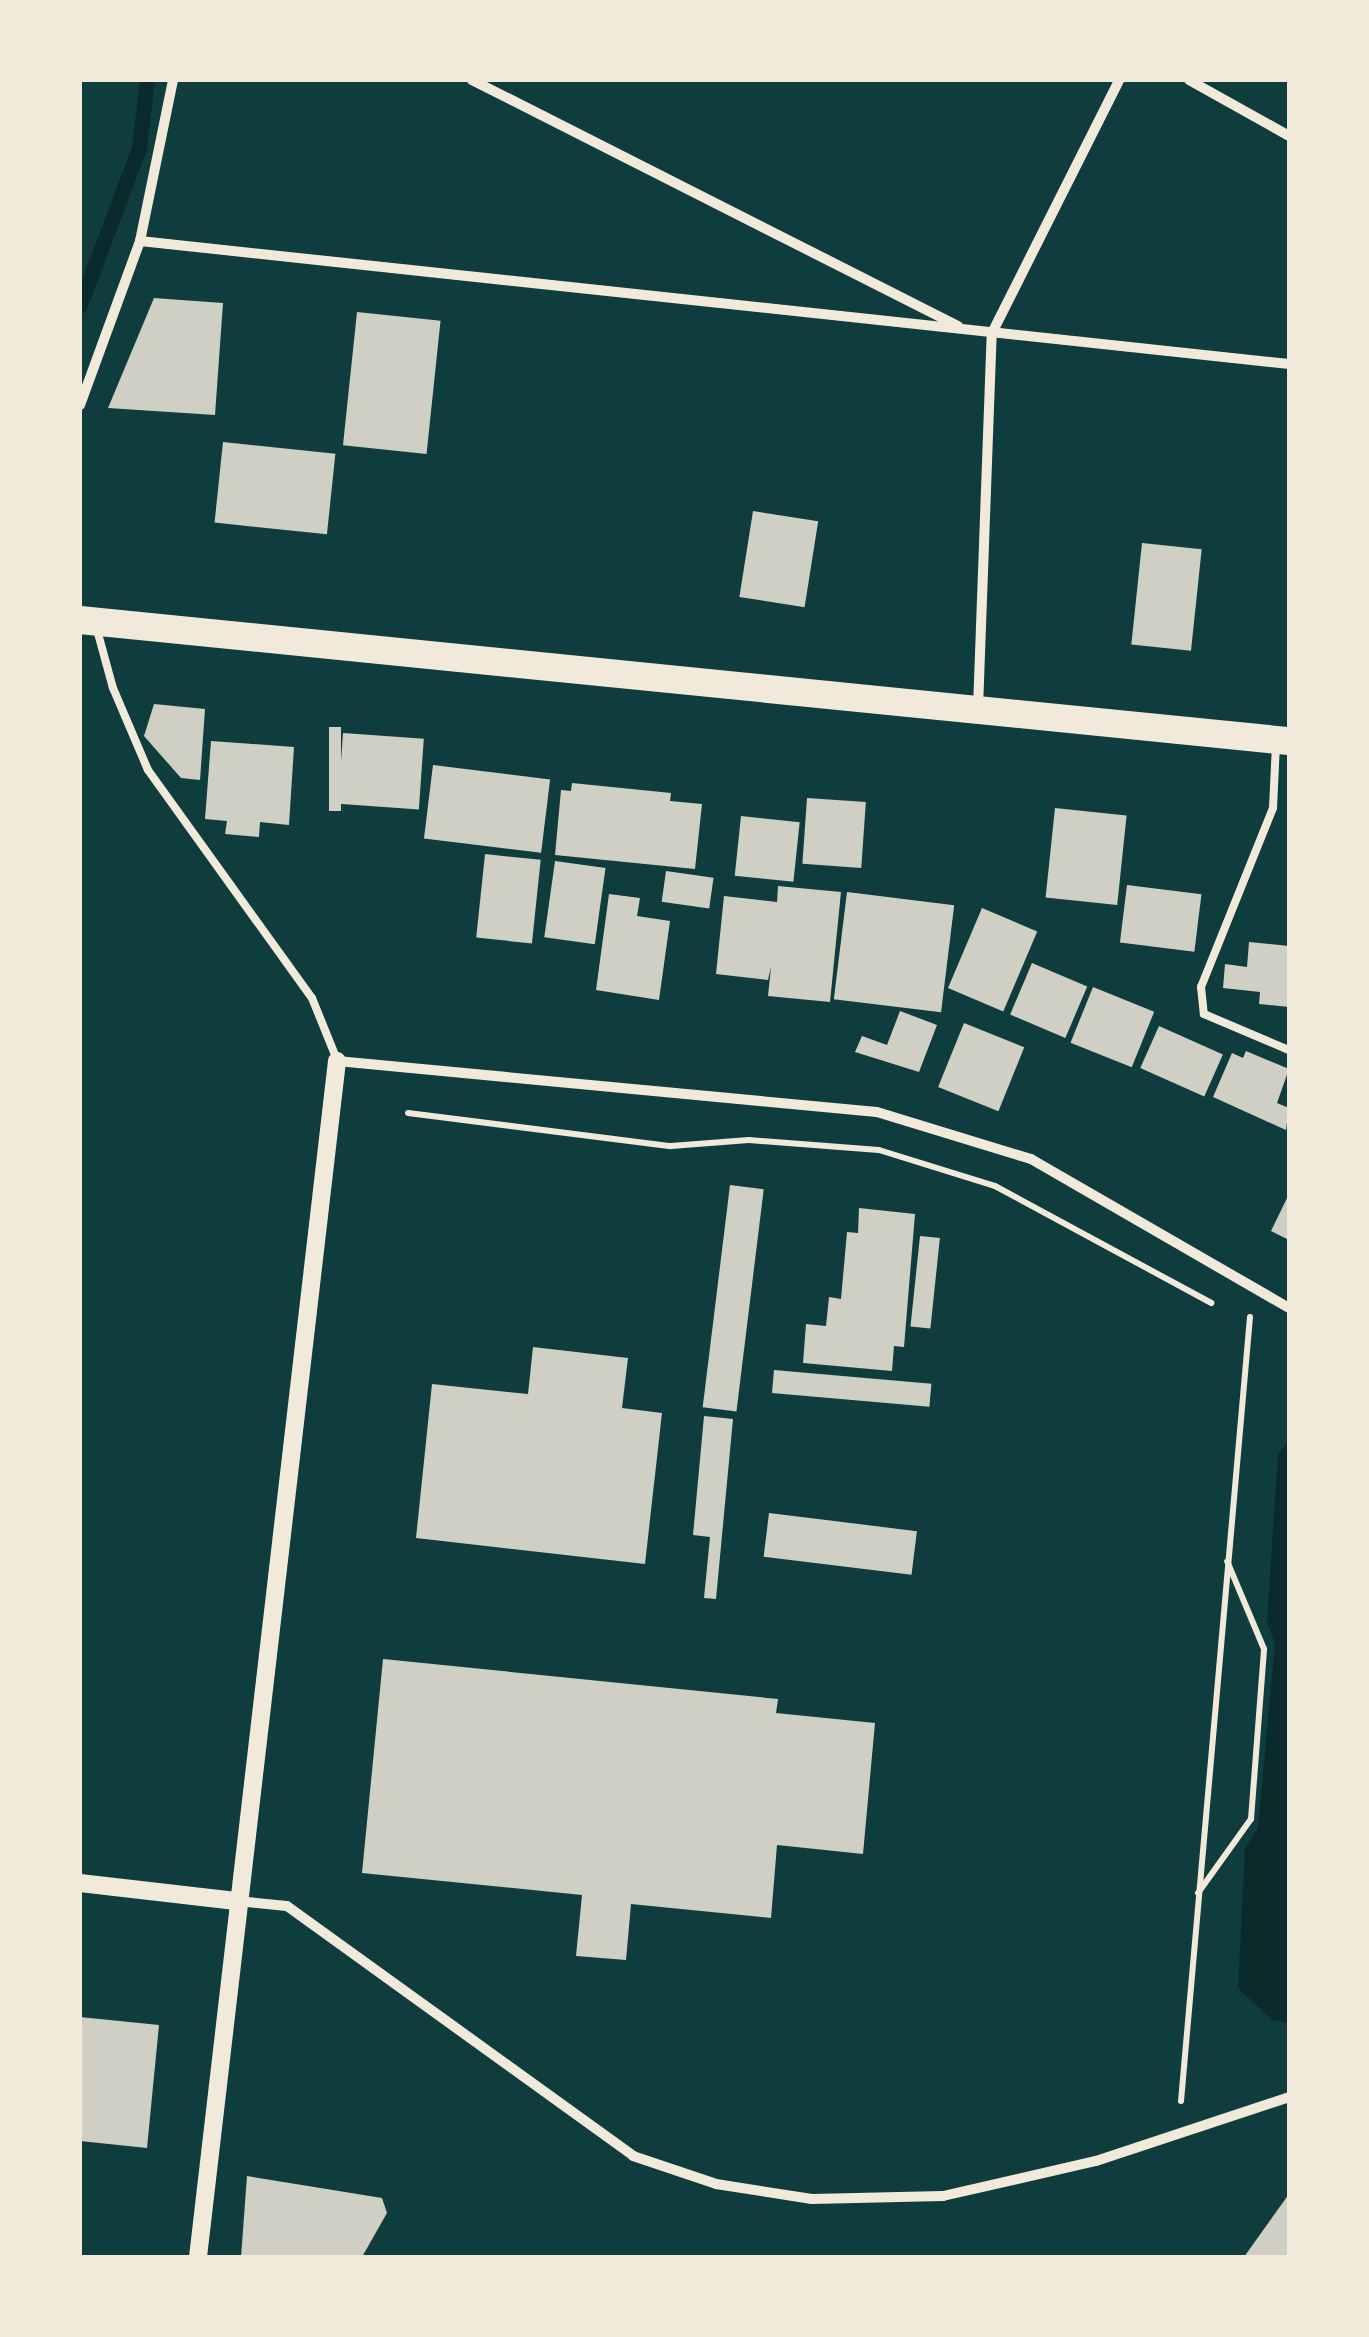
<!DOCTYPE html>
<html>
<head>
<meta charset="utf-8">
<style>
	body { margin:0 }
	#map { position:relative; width:1369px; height:2337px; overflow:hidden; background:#0f3d3e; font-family:"Open Sans",sans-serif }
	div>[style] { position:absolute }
	.water>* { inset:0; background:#0a2a2b }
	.stream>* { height:15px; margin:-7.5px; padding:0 7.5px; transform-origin:7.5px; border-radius:7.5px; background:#0a2a2b }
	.building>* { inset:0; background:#cfcfc3; transform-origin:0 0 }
	.path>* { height:6px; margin:-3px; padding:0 3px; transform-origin:3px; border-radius:3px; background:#f1e9da }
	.service>* { height:8px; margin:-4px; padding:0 4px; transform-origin:4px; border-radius:4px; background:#f1e9da }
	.minor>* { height:10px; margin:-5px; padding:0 5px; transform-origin:5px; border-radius:5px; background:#f1e9da }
	.tertiary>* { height:18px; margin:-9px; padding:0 9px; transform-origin:9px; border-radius:9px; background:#f1e9da }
	.trunk>* { height:28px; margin:-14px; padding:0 14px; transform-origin:14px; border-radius:14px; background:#f1e9da }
	span { translate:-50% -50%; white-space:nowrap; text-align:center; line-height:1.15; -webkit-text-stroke:8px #f1e9da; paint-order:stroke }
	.frame { position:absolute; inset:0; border:82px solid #f1e9da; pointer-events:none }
</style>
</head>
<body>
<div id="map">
	<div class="water">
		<i style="clip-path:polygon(1289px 1440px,1289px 2023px,1272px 2020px,1238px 1988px,1245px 1848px,1258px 1828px,1275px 1644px,1267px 1622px,1278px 1454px)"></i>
	</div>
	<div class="stream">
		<i style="left:80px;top:305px;width:168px;rotate:-69.4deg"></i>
		<i style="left:139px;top:148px;width:68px;rotate:-83.3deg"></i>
	</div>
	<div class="building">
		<i style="clip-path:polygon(154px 298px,223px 303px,215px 415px,108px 408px)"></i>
		<i style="left:357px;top:312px;width:84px;height:134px;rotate:6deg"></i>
		<i style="left:223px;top:442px;width:113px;height:81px;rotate:6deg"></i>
		<i style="left:753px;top:511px;width:66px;height:87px;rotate:9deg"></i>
		<i style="left:1142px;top:543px;width:60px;height:102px;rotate:6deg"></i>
		<i style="clip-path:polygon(154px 704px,205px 709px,200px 780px,181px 778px,144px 736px)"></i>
		<i style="left:329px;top:727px;width:12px;height:84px"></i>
		<i style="left:343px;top:733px;width:81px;height:71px;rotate:4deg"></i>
		<i style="clip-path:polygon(211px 741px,294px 747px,289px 825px,260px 822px,259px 837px,225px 834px,227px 821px,205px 819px)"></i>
		<i style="left:433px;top:765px;width:118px;height:74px;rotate:7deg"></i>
		<i style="clip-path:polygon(572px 783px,671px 793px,670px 801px,702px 804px,695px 869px,555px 855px,561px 790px,571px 791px)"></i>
		<i style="left:807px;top:798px;width:59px;height:66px;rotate:4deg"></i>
		<i style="left:1055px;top:808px;width:72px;height:90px;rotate:6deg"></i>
		<i style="left:741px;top:816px;width:59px;height:60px;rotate:6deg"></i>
		<i style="left:485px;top:854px;width:56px;height:84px;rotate:6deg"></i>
		<i style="left:555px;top:861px;width:51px;height:77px;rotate:8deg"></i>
		<i style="left:666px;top:871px;width:48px;height:31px;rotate:8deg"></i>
		<i style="left:1127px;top:885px;width:75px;height:58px;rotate:7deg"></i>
		<i style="clip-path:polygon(778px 886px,841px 892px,830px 1002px,768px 996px,771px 967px,768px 980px,716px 974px,724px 896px,777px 902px)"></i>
		<i style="left:847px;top:892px;width:108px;height:108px;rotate:7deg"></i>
		<i style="clip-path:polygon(609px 894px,640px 898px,637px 916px,670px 921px,659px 1000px,596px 990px)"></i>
		<i style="left:982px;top:908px;width:60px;height:87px;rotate:23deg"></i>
		<i style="clip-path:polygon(1249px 942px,1289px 946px,1289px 1007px,1259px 1004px,1260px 992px,1223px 988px,1225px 964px,1247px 967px)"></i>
		<i style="left:1032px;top:963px;width:60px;height:56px;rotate:23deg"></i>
		<i style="left:1093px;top:987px;width:66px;height:60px;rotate:22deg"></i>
		<i style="clip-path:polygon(900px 1011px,937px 1025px,919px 1072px,855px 1052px,862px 1036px,887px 1045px)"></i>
		<i style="left:964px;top:1023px;width:65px;height:69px;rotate:22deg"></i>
		<i style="left:1159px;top:1026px;width:70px;height:46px;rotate:24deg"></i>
		<i style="clip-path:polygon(1246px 1051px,1289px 1069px,1277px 1103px,1289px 1108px,1286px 1130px,1213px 1097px,1232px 1053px,1243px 1058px)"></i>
		<i style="left:730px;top:1185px;width:34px;height:224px;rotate:7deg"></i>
		<i style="clip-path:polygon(1289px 1194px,1289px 1240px,1271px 1231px)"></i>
		<i style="clip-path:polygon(859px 1208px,915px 1214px,904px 1347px,894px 1346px,892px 1371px,803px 1363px,806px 1324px,826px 1326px,829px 1297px,841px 1299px,847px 1232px,858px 1233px)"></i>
		<i style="left:920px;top:1236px;width:20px;height:91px;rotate:6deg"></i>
		<i style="clip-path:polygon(533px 1347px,628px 1358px,622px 1408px,662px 1413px,645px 1564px,416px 1538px,432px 1384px,528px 1394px)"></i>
		<i style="left:774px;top:1370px;width:158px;height:23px;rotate:5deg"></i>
		<i style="clip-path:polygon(704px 1416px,733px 1419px,716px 1599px,704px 1598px,710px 1537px,693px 1535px)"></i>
		<i style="left:769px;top:1513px;width:149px;height:44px;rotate:7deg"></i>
		<i style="clip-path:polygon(383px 1659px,778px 1699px,776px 1713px,875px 1723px,863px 1854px,777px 1845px,771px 1918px,631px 1904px,626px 1960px,576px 1956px,582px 1895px,362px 1873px)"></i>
		<i style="clip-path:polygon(80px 2017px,159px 2025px,147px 2148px,80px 2141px)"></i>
		<i style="clip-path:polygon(247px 2176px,382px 2198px,387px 2213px,362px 2257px,241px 2257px)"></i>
		<i style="clip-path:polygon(1289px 2194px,1289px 2257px,1244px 2257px)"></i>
	</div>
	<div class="path">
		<i style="left:408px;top:1113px;width:265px;rotate:7.2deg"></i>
		<i style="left:671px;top:1146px;width:78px;rotate:-4.4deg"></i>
		<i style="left:749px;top:1140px;width:130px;rotate:4.4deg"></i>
		<i style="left:879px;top:1150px;width:121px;rotate:17.2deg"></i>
		<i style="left:995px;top:1186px;width:246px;rotate:28.4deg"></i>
		<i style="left:1198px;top:1893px;width:91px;rotate:-54.4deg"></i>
		<i style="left:1251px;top:1819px;width:170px;rotate:-85.6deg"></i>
		<i style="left:1264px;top:1649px;width:95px;rotate:-112.8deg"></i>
		<i style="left:1181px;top:2101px;width:787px;rotate:-84.97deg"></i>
	</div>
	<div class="service">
		<i style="left:96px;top:626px;width:64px;rotate:74.7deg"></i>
		<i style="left:113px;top:688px;width:89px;rotate:66.9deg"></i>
		<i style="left:148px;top:770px;width:281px;rotate:54.3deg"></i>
		<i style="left:312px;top:998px;width:67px;rotate:68deg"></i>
		<i style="left:1276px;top:744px;width:64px;rotate:92.7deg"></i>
		<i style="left:1273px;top:808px;width:193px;rotate:111.9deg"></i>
		<i style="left:1201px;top:987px;width:27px;rotate:84deg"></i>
		<i style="left:1204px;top:1014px;width:92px;rotate:23deg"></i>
	</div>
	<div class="minor">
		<i style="left:472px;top:80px;width:545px;rotate:26.85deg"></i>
		<i style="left:1189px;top:80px;width:115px;rotate:29.2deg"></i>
		<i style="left:140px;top:241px;width:1156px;rotate:6.11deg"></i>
		<i style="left:80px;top:405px;width:175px;rotate:-69.9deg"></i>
		<i style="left:140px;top:241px;width:164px;rotate:-78.4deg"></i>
		<i style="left:978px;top:708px;width:375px;rotate:-87.9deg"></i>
		<i style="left:992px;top:333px;width:283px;rotate:-63.3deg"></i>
		<i style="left:337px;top:1061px;width:542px;rotate:5.4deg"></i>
		<i style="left:877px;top:1112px;width:161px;rotate:17deg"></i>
		<i style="left:1031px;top:1159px;width:298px;rotate:30deg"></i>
		<i style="left:237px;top:1901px;width:50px;rotate:5.7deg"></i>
		<i style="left:287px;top:1906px;width:427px;rotate:35.8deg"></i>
		<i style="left:633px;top:2156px;width:88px;rotate:18.6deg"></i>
		<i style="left:716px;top:2184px;width:97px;rotate:8.9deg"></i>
		<i style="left:812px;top:2199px;width:131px;rotate:-1.3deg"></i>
		<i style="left:943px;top:2196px;width:157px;rotate:-12.9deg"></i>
		<i style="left:1096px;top:2161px;width:203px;rotate:-18.3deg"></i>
	</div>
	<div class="tertiary">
		<i style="left:80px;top:1883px;width:157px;rotate:6.6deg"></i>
		<i style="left:198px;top:2257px;width:1204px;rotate:-83.37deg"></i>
	</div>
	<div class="trunk">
		<i style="left:80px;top:620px;width:1215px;rotate:5.72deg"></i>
	</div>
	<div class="frame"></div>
</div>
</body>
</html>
